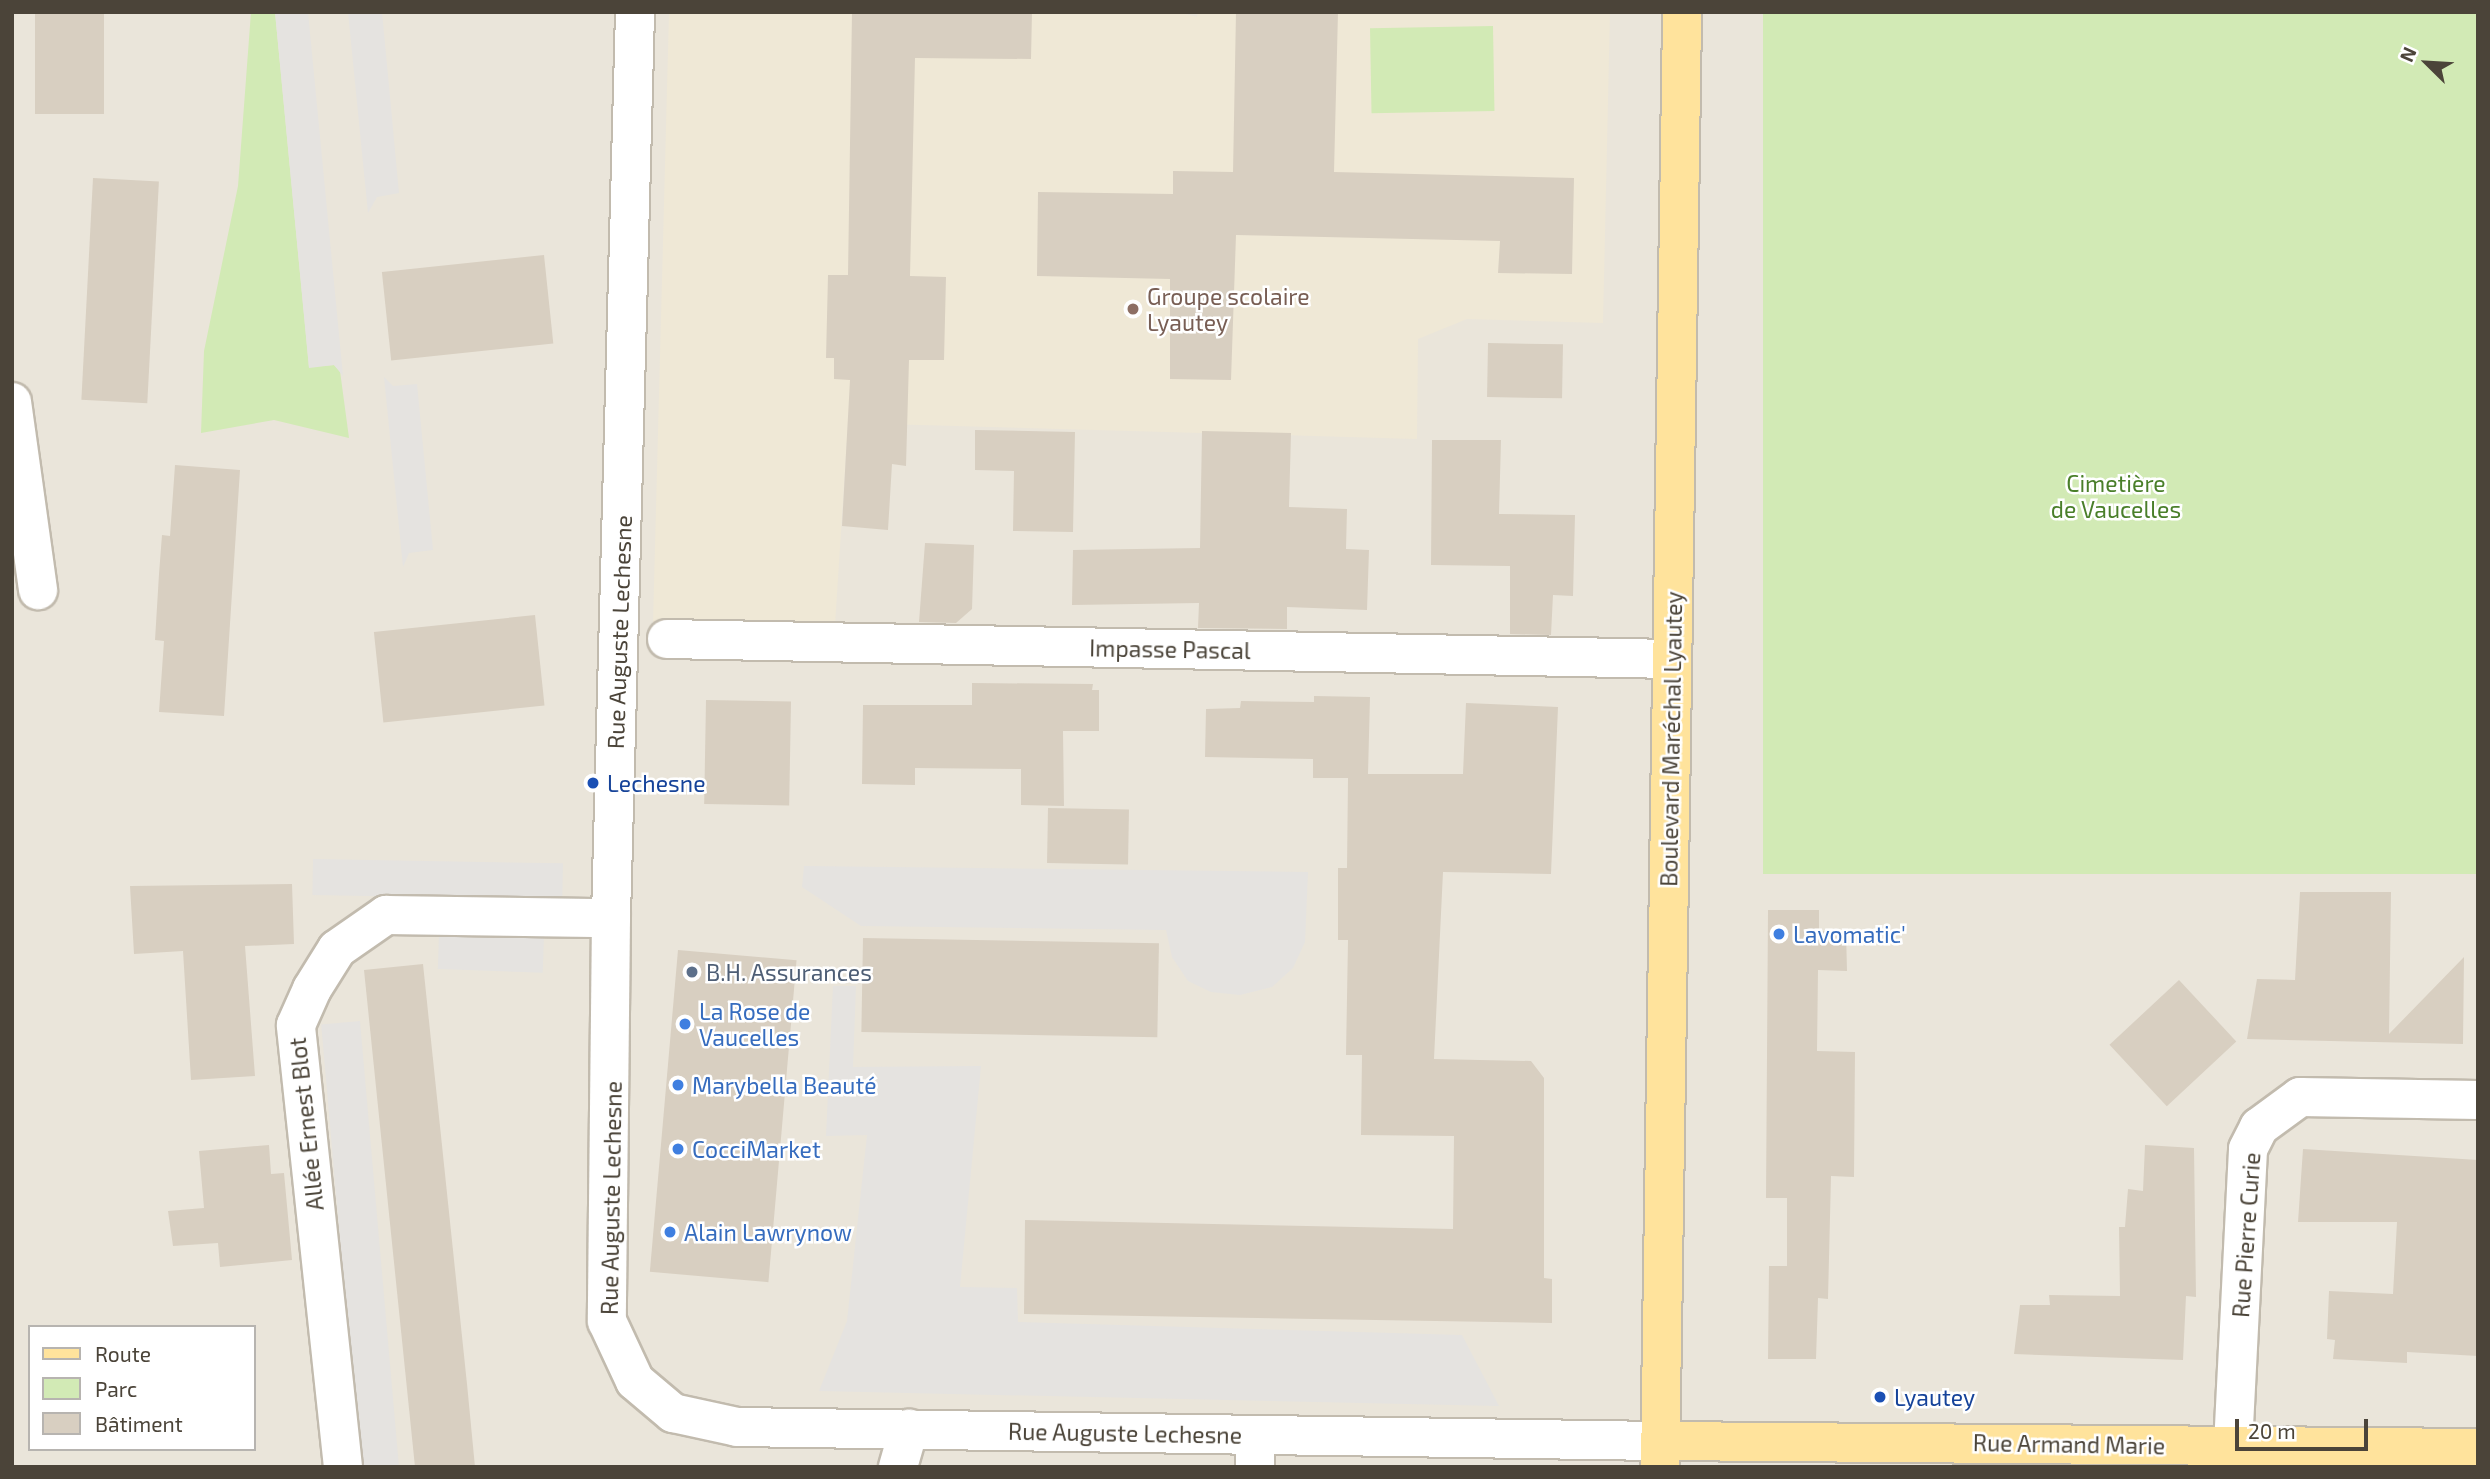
<!DOCTYPE html>
<html>
<head>
<meta charset="utf-8">
<style>
	body { margin:0 }
	#map { position:relative; width:2490px; height:1479px; overflow:hidden; background:#f6f3ec; font-family:"Exo 2",sans-serif }
	div>[style] { position:absolute }
	.residential>* { inset:0; background:#eae5da }
	.education>* { inset:0; background:#efe8d6 }
	.green>* { inset:0; background:#d2eab5; transform-origin:0 0 }
	.parking>* { inset:0; background:#e5e3e0; transform-origin:0 0 }
	.building>* { inset:0; background:#d8cfc1; transform-origin:0 0 }
	.roads { filter:drop-shadow(2px 0 #c2bbae) drop-shadow(-2px 0 #c2bbae) drop-shadow(0 2px #c2bbae) drop-shadow(0 -2px #c2bbae) }
	.minor>* { height:38px; margin:-19px; padding:0 19px; transform-origin:19px; border-radius:19px; background:#fff }
	.major>* { height:38px; margin:-19px; padding:0 19px; transform-origin:19px; border-radius:19px; background:#ffe39c }
	.dots>* { width:19px; height:19px; translate:-50% -50%; box-sizing:border-box; border:4px solid #fff; border-radius:50% }
	span { translate:-50% -50%; white-space:nowrap; text-align:center; line-height:1.15; -webkit-text-stroke:5px #fff; paint-order:stroke }
	.education-label { font-size:23px; color:#785e54 }
	.left { translate:0 -50%; text-align:left }
	.park-label { font-size:23px; color:#4a7f2a }
	.street-label { font-size:23px; color:#4b4439 }
	.transit-label { font-size:23px; color:#164399 }
	.shop-label { font-size:23px; color:#366cbe }
	.service-label { font-size:23px; color:#4e5e75 }
	.frame { position:absolute; inset:0; border:14px solid #4b4439; pointer-events:none }
	.legend { position:absolute; left:28px; top:1325px; width:228px; height:126px; box-sizing:border-box; background:#fff; border:2px solid #b7b4b0; margin:0; padding:9px 12px; list-style:none; font-size:21px; color:#4b4439 }
	.legend li { display:flex; align-items:center; gap:14px; height:35px }
	.legend b { width:35px; border:2px solid #b7b4b0 }
	.north { position:absolute; left:2392px; top:28px; width:70px; height:70px; -webkit-text-stroke:5px #fff; paint-order:stroke; rotate:294deg; font-size:19px; font-weight:700; line-height:28px; text-align:center; color:#4b4439 }
	.north::after { content:''; display:block; margin:auto; width:24px; height:32px; background:#4b4439; clip-path:polygon(50% 0,100% 100%,50% 72%,0 100%) }
	.scale { position:absolute; left:2235px; top:1419px; width:133px; height:32px; box-sizing:border-box; border:4px solid #4b4439; border-top:0; padding-left:9px; font-size:21px; line-height:24px; white-space:nowrap; color:#4b4439; -webkit-text-stroke:5px #fff; paint-order:stroke }
</style>
</head>
<body>
<div id="map">
	<div class="residential">
		<i style="clip-path:polygon(evenodd,12px 12px,2478px 12px,2478px 1467px,12px 1467px,12px 12px,30px 1327px,254px 1327px,254px 1449px,30px 1449px,30px 1327px)"></i>
	</div>
	<div class="education">
		<i style="clip-path:polygon(669px 12px,1177px 12px,1197px 17px,1198px 12px,1610px 12px,1603px 323px,1467px 319px,1418px 339px,1417px 439px,848px 423px,835px 625px,653px 623px)"></i>
	</div>
	<div class="green">
		<i style="clip-path:polygon(251px 12px,275px 12px,309px 367px,334px 365px,340px 371px,349px 438px,274px 420px,201px 433px,204px 351px,238px 186px)"></i>
		<i style="left:1763px;top:12px;width:715px;height:862px"></i>
		<i style="left:1493px;top:26px;width:85px;height:123px;rotate:89deg"></i>
	</div>
	<div class="parking">
		<i style="clip-path:polygon(275px 12px,308px 12px,343px 376px,334px 365px,309px 368px)"></i>
		<i style="clip-path:polygon(348px 12px,382px 12px,399px 193px,377px 197px,368px 213px)"></i>
		<i style="clip-path:polygon(384px 377px,393px 386px,417px 384px,433px 550px,409px 553px,403px 567px)"></i>
		<i style="left:313px;top:859px;width:250px;height:36px;rotate:1deg"></i>
		<i style="clip-path:polygon(804px 866px,1308px 872px,1305px 942px,1293px 968px,1272px 987px,1240px 995px,1211px 992px,1188px 981px,1172px 957px,1166px 930px,861px 926px,802px 887px)"></i>
		<i style="left:439px;top:934px;width:105px;height:35px;rotate:2deg"></i>
		<i style="clip-path:polygon(833px 986px,856px 986px,853px 1067px,981px 1066px,960px 1287px,1017px 1288px,1018px 1322px,1462px 1335px,1499px 1406px,819px 1391px,847px 1321px,867px 1135px,826px 1136px)"></i>
		<i style="left:360px;top:1021px;width:448px;height:39px;rotate:85deg"></i>
	</div>
	<div class="building">
		<i style="left:35px;top:12px;width:69px;height:102px"></i>
		<i style="clip-path:polygon(852px 12px,1032px 12px,1031px 59px,915px 58px,910px 276px,946px 277px,944px 360px,909px 360px,906px 466px,892px 464px,888px 530px,842px 526px,850px 380px,834px 379px,834px 358px,826px 358px,828px 275px,848px 275px)"></i>
		<i style="clip-path:polygon(1236px 12px,1338px 12px,1334px 172px,1574px 178px,1572px 274px,1498px 273px,1500px 241px,1236px 235px,1231px 380px,1170px 379px,1170px 279px,1037px 276px,1038px 192px,1173px 194px,1173px 171px,1233px 172px)"></i>
		<i style="left:93px;top:178px;width:66px;height:222px;rotate:3deg"></i>
		<i style="left:544px;top:255px;width:89px;height:163px;rotate:84deg"></i>
		<i style="left:1488px;top:343px;width:75px;height:54px;rotate:1deg"></i>
		<i style="clip-path:polygon(975px 430px,1075px 432px,1073px 532px,1013px 531px,1014px 471px,975px 470px)"></i>
		<i style="clip-path:polygon(1202px 431px,1291px 433px,1289px 507px,1347px 509px,1346px 549px,1369px 550px,1367px 610px,1287px 607px,1287px 629px,1198px 628px,1199px 603px,1072px 605px,1073px 550px,1200px 548px)"></i>
		<i style="clip-path:polygon(1432px 440px,1501px 440px,1499px 514px,1575px 515px,1573px 596px,1553px 595px,1551px 635px,1510px 634px,1510px 566px,1431px 565px)"></i>
		<i style="clip-path:polygon(175px 465px,240px 470px,224px 716px,159px 712px,164px 641px,155px 640px,159px 574px,162px 535px,170px 536px)"></i>
		<i style="clip-path:polygon(925px 543px,974px 545px,972px 609px,956px 623px,919px 622px)"></i>
		<i style="left:535px;top:615px;width:91px;height:162px;rotate:84deg"></i>
		<i style="clip-path:polygon(972px 683px,1093px 684px,1092px 690px,1099px 690px,1099px 731px,1063px 731px,1064px 806px,1021px 805px,1021px 769px,915px 768px,915px 785px,862px 784px,863px 705px,972px 705px)"></i>
		<i style="clip-path:polygon(1314px 696px,1370px 697px,1368px 774px,1463px 774px,1466px 703px,1558px 707px,1551px 874px,1443px 872px,1434px 1059px,1531px 1061px,1544px 1078px,1544px 1278px,1552px 1279px,1552px 1323px,1024px 1314px,1025px 1220px,1453px 1229px,1454px 1136px,1361px 1135px,1362px 1055px,1346px 1055px,1348px 940px,1338px 940px,1338px 868px,1347px 868px,1348px 778px,1313px 778px,1313px 759px,1205px 757px,1206px 709px,1240px 708px,1241px 701px,1314px 702px)"></i>
		<i style="left:706px;top:700px;width:85px;height:104px;rotate:1deg"></i>
		<i style="left:1048px;top:808px;width:81px;height:55px;rotate:1deg"></i>
		<i style="clip-path:polygon(292px 884px,294px 944px,245px 946px,255px 1076px,191px 1080px,183px 951px,134px 954px,130px 886px)"></i>
		<i style="clip-path:polygon(2300px 892px,2391px 892px,2389px 1034px,2464px 957px,2463px 1044px,2247px 1039px,2257px 979px,2295px 980px)"></i>
		<i style="clip-path:polygon(1768px 910px,1819px 910px,1819px 931px,1846px 932px,1847px 971px,1818px 970px,1817px 1051px,1855px 1052px,1854px 1177px,1831px 1176px,1828px 1299px,1818px 1298px,1816px 1359px,1768px 1359px,1769px 1266px,1787px 1266px,1787px 1198px,1766px 1198px)"></i>
		<i style="left:863px;top:938px;width:296px;height:94px;rotate:1deg"></i>
		<i style="left:678px;top:950px;width:119px;height:323px;rotate:5deg"></i>
		<i style="clip-path:polygon(423px 964px,467px 1384px,475px 1467px,415px 1467px,364px 970px)"></i>
		<i style="left:2179px;top:980px;width:84px;height:95px;rotate:47deg"></i>
		<i style="clip-path:polygon(269px 1145px,271px 1174px,284px 1173px,292px 1260px,220px 1267px,218px 1243px,173px 1246px,168px 1211px,204px 1208px,199px 1151px)"></i>
		<i style="clip-path:polygon(2145px 1145px,2194px 1148px,2196px 1297px,2186px 1296px,2183px 1360px,2014px 1354px,2020px 1305px,2050px 1305px,2049px 1295px,2120px 1296px,2119px 1227px,2125px 1227px,2128px 1189px,2143px 1191px)"></i>
		<i style="clip-path:polygon(2303px 1149px,2478px 1160px,2478px 1356px,2407px 1352px,2407px 1363px,2333px 1359px,2335px 1340px,2327px 1339px,2329px 1291px,2393px 1294px,2397px 1222px,2298px 1222px)"></i>
	</div>
	<div class="roads">
		<div class="minor">
			<i style="left:635px;top:12px;width:906px;rotate:91.52deg"></i>
			<i style="left:611px;top:918px;width:403px;rotate:90.6deg"></i>
			<i style="left:607px;top:1321px;width:66px;rotate:65deg"></i>
			<i style="left:635px;top:1381px;width:50px;rotate:40.1deg"></i>
			<i style="left:673px;top:1413px;width:66px;rotate:12.3deg"></i>
			<i style="left:737px;top:1427px;width:924px;rotate:0.87deg"></i>
			<i style="left:12px;top:402px;width:190px;rotate:82.1deg"></i>
			<i style="left:667px;top:639px;width:1005px;rotate:1.14deg"></i>
			<i style="left:2233px;top:1446px;width:297px;rotate:-87.1deg"></i>
			<i style="left:2248px;top:1149px;width:25px;rotate:-63deg"></i>
			<i style="left:2259px;top:1127px;width:51px;rotate:-36.2deg"></i>
			<i style="left:2300px;top:1097px;width:178px;rotate:1deg"></i>
			<i style="left:343px;top:1467px;width:444px;rotate:-96.1deg"></i>
			<i style="left:296px;top:1025px;width:39px;rotate:-66deg"></i>
			<i style="left:312px;top:989px;width:47px;rotate:-58deg"></i>
			<i style="left:337px;top:949px;width:60px;rotate:-34.8deg"></i>
			<i style="left:386px;top:915px;width:225px;rotate:0.8deg"></i>
			<i style="left:898px;top:1467px;width:40px;rotate:-74deg"></i>
			<i style="left:1255px;top:1467px;width:32px;rotate:-90deg"></i>
		</div>
		<div class="major">
			<i style="left:1661px;top:1441px;width:817px;rotate:0.49deg"></i>
			<i style="left:1660px;top:1467px;width:1455px;rotate:-89.13deg"></i>
		</div>
	</div>
	<div class="dots">
		<i style="left:1133px;top:309px;background:#8d6e63"></i>
		<i style="left:593px;top:783px;background:#1a4fb4"></i>
		<i style="left:1779px;top:934px;background:#3f7fe0"></i>
		<i style="left:692px;top:972px;background:#5c6f8a"></i>
		<i style="left:685px;top:1024px;background:#3f7fe0"></i>
		<i style="left:678px;top:1085px;background:#3f7fe0"></i>
		<i style="left:678px;top:1149px;background:#3f7fe0"></i>
		<i style="left:670px;top:1232px;background:#3f7fe0"></i>
		<i style="left:1880px;top:1397px;background:#1a4fb4"></i>
	</div>
	<div class="education-label">
		<span class="left" style="left:1147px;top:309px">Groupe scolaire<br>Lyautey</span>
	</div>
	<div class="park-label">
		<span style="left:2116px;top:496px">Cimetière<br>de Vaucelles</span>
	</div>
	<div class="street-label">
		<span style="left:619px;top:632px;rotate:-88deg">Rue Auguste Lechesne</span>
		<span style="left:1170px;top:649px;rotate:1deg">Impasse Pascal</span>
		<span style="left:1671px;top:739px;rotate:-89deg">Boulevard Maréchal Lyautey</span>
		<span style="left:306px;top:1124px;rotate:-96deg">Allée Ernest Blot</span>
		<span style="left:611px;top:1198px;rotate:-89deg">Rue Auguste Lechesne</span>
		<span style="left:2246px;top:1235px;rotate:-86deg">Rue Pierre Curie</span>
		<span style="left:1125px;top:1433px;rotate:1deg">Rue Auguste Lechesne</span>
		<span style="left:2069px;top:1444px;rotate:1deg">Rue Armand Marie</span>
	</div>
	<div class="transit-label">
		<span class="left" style="left:607px;top:783px">Lechesne</span>
		<span class="left" style="left:1894px;top:1397px">Lyautey</span>
	</div>
	<div class="shop-label">
		<span class="left" style="left:1793px;top:934px">Lavomatic'</span>
		<span class="left" style="left:699px;top:1024px">La Rose de<br>Vaucelles</span>
		<span class="left" style="left:692px;top:1085px">Marybella Beauté</span>
		<span class="left" style="left:692px;top:1149px">CocciMarket</span>
		<span class="left" style="left:684px;top:1232px">Alain Lawrynow</span>
	</div>
	<div class="service-label">
		<span class="left" style="left:706px;top:972px">B.H. Assurances</span>
	</div>
	<div class="frame"></div>
	<ul class="legend">
	<li><b style="height:9px;background:#ffe39c"></b>Route</li>
	<li><b style="height:19px;background:#d2eab5"></b>Parc</li>
	<li><b style="height:19px;background:#d8cfc1"></b>Bâtiment</li>
	</ul>
	<div class="north">N</div>
	<div class="scale">20 m</div>
</div>
</body>
</html>
